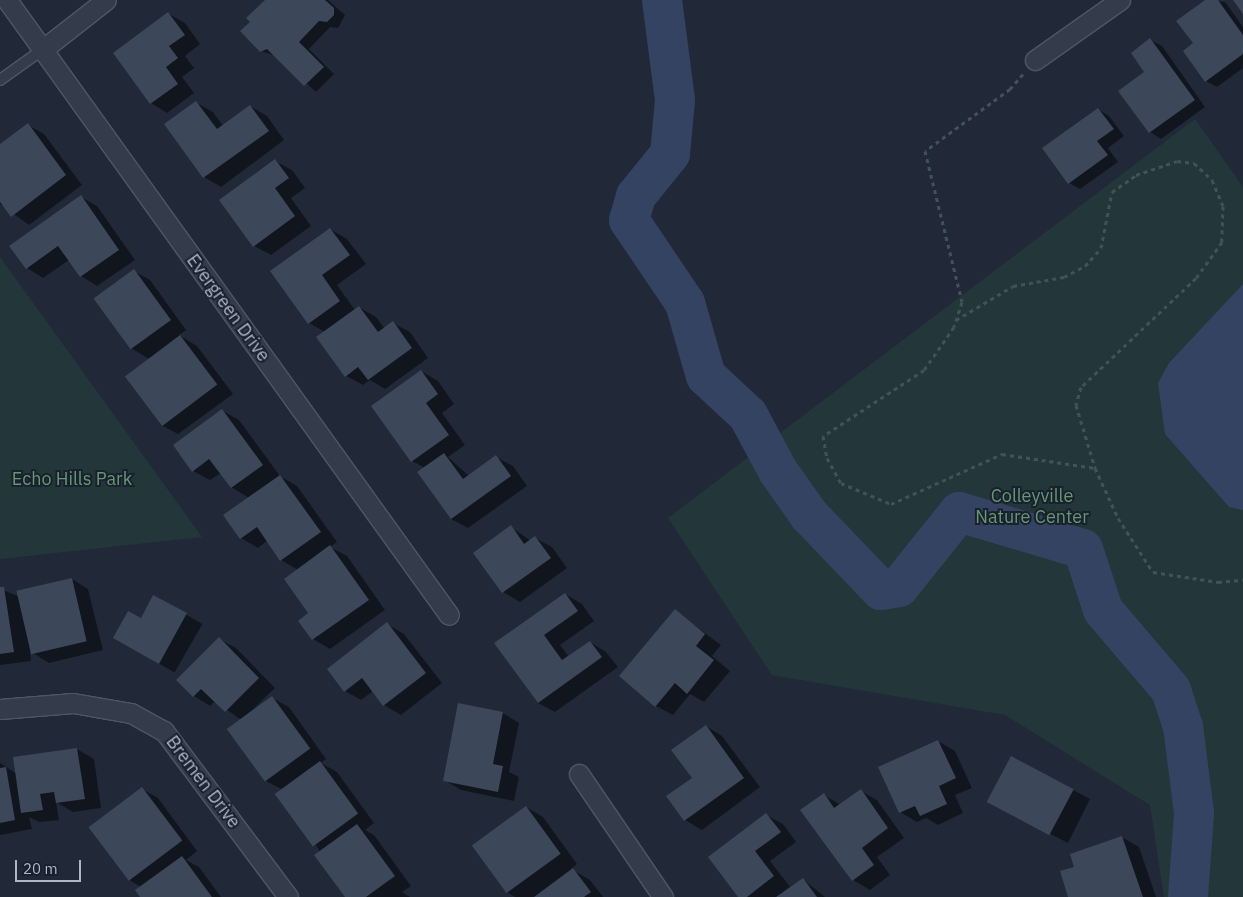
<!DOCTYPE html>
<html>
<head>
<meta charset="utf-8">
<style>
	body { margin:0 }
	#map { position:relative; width:1243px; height:897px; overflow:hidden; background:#212939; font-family:"IBM Plex Sans",sans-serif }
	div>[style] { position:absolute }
	.green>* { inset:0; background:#23363a }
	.water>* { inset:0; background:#344361 }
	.shadow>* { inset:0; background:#0007; transform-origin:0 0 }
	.river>* { height:40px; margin:-20px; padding:0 20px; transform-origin:20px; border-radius:20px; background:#344361 }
	.building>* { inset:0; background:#3c4759; transform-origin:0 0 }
	.path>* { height:3px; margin-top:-1.5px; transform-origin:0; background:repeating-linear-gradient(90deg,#405358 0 4px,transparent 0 8px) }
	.roads { filter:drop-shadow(1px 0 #4f5664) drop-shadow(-1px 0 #4f5664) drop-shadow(0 1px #4f5664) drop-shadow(0 -1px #4f5664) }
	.service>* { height:10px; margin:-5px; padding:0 5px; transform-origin:5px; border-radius:5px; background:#343b4a }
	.minor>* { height:19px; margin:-9.5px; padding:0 9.5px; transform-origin:9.5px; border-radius:9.5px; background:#343b4a }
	span { translate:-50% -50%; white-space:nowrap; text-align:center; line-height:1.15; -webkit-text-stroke:4px #1a212e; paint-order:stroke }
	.street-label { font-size:18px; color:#afb6c6 }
	.park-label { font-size:18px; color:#669775 }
	.scale { position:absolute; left:15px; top:860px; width:66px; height:22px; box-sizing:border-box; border:2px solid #afb6c6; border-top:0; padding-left:6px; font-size:15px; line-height:18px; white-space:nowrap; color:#afb6c6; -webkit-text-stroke:4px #1a212e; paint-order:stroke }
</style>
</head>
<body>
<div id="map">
	<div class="green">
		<i style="clip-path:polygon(1195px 119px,1243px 187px,1243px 897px,1164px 897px,1150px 805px,1005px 715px,772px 675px,668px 518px)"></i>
		<i style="clip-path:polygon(0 257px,202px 537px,0 559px)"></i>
	</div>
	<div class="water">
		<i style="clip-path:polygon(1243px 284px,1243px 510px,1229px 507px,1165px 434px,1158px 383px,1169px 363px)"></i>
	</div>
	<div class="shadow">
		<i style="clip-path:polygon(267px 0,328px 0,345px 15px,338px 28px,330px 27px,309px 49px,334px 74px,316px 92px,276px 56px,261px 51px,252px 22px)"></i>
		<i style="clip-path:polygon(1207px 0,1225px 2px,1243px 27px,1243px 68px,1217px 87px,1206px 81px,1195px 44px)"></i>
		<i style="clip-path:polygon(169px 14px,185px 23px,200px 44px,185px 56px,194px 68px,182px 77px,194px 93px,167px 113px,151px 103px)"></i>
		<i style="clip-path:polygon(1150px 40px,1162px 46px,1205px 107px,1161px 139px,1150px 132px,1120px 91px,1146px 72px)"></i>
		<i style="clip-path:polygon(197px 103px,213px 112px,223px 126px,250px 106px,267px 116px,284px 140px,221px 187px,204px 177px)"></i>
		<i style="clip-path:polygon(1098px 109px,1109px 116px,1124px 136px,1108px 148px,1118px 162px,1080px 189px,1069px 183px)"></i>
		<i style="clip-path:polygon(28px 125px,44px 134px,82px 185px,29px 225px,0 204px,0 145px)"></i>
		<i style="clip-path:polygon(275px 161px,292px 170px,305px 188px,291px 198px,311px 226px,271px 255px,254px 246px)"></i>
		<i style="clip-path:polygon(81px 197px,97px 206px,135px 260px,97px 286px,81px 276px,69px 260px,43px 278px,27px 268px)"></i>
		<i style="clip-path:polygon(330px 229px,347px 239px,366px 264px,337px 285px,355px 310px,359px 307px,376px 317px,385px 329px,393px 323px,410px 332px,428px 358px,385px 389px,370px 380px,363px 385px,346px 376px,325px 332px,309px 323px)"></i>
		<i style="clip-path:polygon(134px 271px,150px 280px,186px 330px,179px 335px,197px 346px,233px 394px,178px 434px,161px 425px,149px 359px,131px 348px)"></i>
		<i style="clip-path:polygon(421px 371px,438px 381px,454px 404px,442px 413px,465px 445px,448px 457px,469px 476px,496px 457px,513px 466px,527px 486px,468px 528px,451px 519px,425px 468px,412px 461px)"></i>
		<i style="clip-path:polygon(223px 411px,239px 420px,280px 476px,297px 486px,337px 542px,330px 547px,347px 556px,385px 610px,330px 649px,313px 639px,300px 621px,310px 614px,298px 570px,281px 560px,267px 541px,258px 548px,241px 538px,249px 498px,231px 487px,221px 473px,210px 480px,193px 471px)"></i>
		<i style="clip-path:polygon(511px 527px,531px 541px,535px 538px,552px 547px,567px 568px,520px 602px,503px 592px,475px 553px)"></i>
		<i style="clip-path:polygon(72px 579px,88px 589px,103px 650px,49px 663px,33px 653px,29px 638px,31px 661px,0 665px,0 589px,20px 597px)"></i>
		<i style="clip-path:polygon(565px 594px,582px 604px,594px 621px,560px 645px,569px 657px,590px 642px,606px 652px,618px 667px,555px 712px,538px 703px,496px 643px)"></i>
		<i style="left:154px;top:596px;width:56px;height:56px;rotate:30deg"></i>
		<i style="clip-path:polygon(675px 611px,721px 645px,712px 656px,730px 671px,704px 702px,690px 694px,673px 715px,656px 706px)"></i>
		<i style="clip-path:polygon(387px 624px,404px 634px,442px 683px,401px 715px,384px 705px,373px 691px,361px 700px,345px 691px)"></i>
		<i style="clip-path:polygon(219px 639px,236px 648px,275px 688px,253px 709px,272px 698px,289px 707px,326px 759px,321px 763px,337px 772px,374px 823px,365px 830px,374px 835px,411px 886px,402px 892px,410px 897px,347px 897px,283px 790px,266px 781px,241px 720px,215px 701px,210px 706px,194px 696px)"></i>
		<i style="clip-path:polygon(503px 713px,519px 723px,509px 772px,519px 777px,514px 801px,461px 790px,444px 780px)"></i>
		<i style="clip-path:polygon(706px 726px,722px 736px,760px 787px,702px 830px,685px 820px)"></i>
		<i style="clip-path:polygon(938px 741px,955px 751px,972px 788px,955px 795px,963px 813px,938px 825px,926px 818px,917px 822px,900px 812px)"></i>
		<i style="clip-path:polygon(77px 749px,94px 759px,101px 808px,73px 812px,56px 802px,59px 820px,39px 822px,29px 817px,32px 829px,0 835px,0 763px,17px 774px,14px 758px)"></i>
		<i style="clip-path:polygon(1012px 757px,1090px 799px,1068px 843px,1005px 811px)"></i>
		<i style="clip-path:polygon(142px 789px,158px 798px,197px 851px,186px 860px,199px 867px,221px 897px,142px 897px,141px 887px,129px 880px)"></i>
		<i style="clip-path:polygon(861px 791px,877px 800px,904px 838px,877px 857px,890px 875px,870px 890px,853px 880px,802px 811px,824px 795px,841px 805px)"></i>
		<i style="clip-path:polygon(526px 807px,543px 817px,577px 864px,571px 869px,590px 880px,603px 897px,515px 897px,508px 893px)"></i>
		<i style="clip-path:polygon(766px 815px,783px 824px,796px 842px,770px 861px,791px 888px,803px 879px,825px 897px,740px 897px)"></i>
		<i style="clip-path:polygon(1122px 837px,1139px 847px,1156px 897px,1070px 897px,1076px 867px)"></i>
	</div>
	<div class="river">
		<i style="left:662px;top:0;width:101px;rotate:82.6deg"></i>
		<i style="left:675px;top:100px;width:54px;rotate:95.3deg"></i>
		<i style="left:670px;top:154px;width:54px;rotate:129deg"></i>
		<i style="left:636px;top:196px;width:25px;rotate:106deg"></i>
		<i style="left:629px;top:220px;width:100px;rotate:56deg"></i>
		<i style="left:685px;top:303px;width:76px;rotate:74deg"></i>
		<i style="left:706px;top:376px;width:57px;rotate:42.9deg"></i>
		<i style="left:748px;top:415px;width:64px;rotate:61.8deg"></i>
		<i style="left:778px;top:471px;width:54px;rotate:54.8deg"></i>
		<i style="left:809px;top:515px;width:104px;rotate:46.2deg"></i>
		<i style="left:881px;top:590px;width:18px;rotate:-9deg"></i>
		<i style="left:899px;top:587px;width:96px;rotate:-51.3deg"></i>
		<i style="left:959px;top:512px;width:129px;rotate:16.6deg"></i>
		<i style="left:1083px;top:549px;width:64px;rotate:71.8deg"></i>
		<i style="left:1103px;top:610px;width:105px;rotate:49.6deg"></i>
		<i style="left:1171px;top:690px;width:38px;rotate:72deg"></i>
		<i style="left:1183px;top:726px;width:88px;rotate:82.8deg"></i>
		<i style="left:1194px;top:813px;width:84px;rotate:94.1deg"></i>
	</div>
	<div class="building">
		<i style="clip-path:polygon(265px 0,325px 0,334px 8px,334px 15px,327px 22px,319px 21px,299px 42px,324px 67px,304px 86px,267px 49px,260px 52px,240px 31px,250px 22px,246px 18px)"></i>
		<i style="clip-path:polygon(1205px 0,1218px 0,1243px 35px,1243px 54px,1205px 82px,1183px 51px,1193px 43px,1176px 21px)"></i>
		<i style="clip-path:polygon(1233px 0,1243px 0,1243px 14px)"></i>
		<i style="clip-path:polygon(168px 12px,185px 35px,169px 46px,178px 58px,166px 67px,178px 84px,150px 104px,113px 53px)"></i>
		<i style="clip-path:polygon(1150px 38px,1195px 100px,1149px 133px,1118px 91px,1144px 72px,1131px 53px)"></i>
		<i style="clip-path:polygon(196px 101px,217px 129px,250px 105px,269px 131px,203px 178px,164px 124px)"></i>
		<i style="clip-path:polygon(1098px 108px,1114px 129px,1097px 141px,1108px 155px,1068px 184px,1042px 148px)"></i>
		<i style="clip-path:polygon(28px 123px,66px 175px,11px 217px,0 202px,0 144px)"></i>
		<i style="clip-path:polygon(275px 159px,289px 178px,275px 188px,295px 216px,253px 247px,219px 200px)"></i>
		<i style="clip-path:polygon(81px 195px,119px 250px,80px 277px,58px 246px,26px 269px,9px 246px)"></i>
		<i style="clip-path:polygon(330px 228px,350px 255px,322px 275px,340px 301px,308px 324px,270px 271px)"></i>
		<i style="left:134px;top:269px;width:63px;height:50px;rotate:54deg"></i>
		<i style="clip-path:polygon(359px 306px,378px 332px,393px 321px,412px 348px,368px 380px,358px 367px,345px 377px,316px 337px)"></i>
		<i style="left:180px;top:335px;width:62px;height:69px;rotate:53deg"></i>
		<i style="clip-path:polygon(421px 370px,438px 394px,426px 403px,449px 435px,411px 462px,371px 406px)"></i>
		<i style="clip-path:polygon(222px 409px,263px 465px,231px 488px,209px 459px,192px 472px,173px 445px)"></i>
		<i style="clip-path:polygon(444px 453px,463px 479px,496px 455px,511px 476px,451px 519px,417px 472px)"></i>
		<i style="clip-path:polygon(280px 475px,321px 532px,280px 561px,257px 527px,240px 539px,223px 515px)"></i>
		<i style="clip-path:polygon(511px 525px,524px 544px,535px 536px,551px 558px,502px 593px,473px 553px)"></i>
		<i style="clip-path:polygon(330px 545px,369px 600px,312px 640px,298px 621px,308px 613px,284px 579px)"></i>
		<i style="left:72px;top:578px;width:65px;height:57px;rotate:77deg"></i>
		<i style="clip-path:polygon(0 587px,4px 587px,14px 652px,0 654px)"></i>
		<i style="clip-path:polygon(565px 593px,578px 611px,544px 635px,562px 660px,590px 641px,602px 657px,538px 703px,494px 643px)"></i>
		<i style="clip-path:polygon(153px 595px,187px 613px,159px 664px,113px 638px,128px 611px,141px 618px)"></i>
		<i style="clip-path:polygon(675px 609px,705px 634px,696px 646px,714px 660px,687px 694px,675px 683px,655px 707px,619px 676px)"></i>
		<i style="clip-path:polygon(387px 622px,426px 673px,383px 706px,362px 678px,344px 692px,327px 669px)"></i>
		<i style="clip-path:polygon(219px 637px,259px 678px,225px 712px,201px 689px,193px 697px,176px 680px)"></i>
		<i style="left:272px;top:696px;width:65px;height:56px;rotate:54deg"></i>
		<i style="clip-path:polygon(458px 703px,503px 712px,493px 764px,503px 766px,498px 792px,443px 781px)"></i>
		<i style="clip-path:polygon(706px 725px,744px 778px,684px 821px,666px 796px,692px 778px,671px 750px)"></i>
		<i style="clip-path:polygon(938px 740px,956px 778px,939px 786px,947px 804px,920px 816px,915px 806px,899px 813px,878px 767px)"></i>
		<i style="clip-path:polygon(77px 748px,85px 799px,56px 803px,54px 792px,40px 794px,43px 810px,21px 813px,13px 757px)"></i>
		<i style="left:1011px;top:756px;width:71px;height:52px;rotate:28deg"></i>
		<i style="left:320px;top:761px;width:65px;height:56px;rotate:54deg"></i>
		<i style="clip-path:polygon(6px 767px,15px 820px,0 823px,0 768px)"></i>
		<i style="left:142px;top:787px;width:67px;height:67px;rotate:53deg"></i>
		<i style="clip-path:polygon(861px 789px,888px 828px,862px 848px,874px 865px,852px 881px,800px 810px,824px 793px,834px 808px)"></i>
		<i style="left:526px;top:806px;width:59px;height:67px;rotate:54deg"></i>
		<i style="clip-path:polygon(766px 813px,781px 832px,755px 851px,774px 876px,747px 897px,738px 897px,708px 857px)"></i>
		<i style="clip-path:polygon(357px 824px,395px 876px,366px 897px,345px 897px,314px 855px)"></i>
		<i style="clip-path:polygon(1122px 836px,1143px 897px,1068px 897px,1060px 871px,1074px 867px,1070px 854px)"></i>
		<i style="clip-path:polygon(182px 856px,212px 897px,140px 897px,135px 890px)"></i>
		<i style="clip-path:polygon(573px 868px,591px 892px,584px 897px,534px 897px)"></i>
		<i style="clip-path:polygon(803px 878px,817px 897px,776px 897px)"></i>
	</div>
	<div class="path">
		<i style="left:1023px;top:74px;width:20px;rotate:131deg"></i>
		<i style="left:1010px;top:89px;width:105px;rotate:143.9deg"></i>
		<i style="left:925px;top:151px;width:155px;rotate:76.2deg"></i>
		<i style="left:962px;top:302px;width:26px;rotate:108deg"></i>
		<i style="left:954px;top:327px;width:52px;rotate:124.9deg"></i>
		<i style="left:924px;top:370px;width:121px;rotate:146.8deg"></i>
		<i style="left:823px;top:436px;width:22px;rotate:80deg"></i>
		<i style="left:827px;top:458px;width:29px;rotate:61deg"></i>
		<i style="left:841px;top:483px;width:54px;rotate:22.8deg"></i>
		<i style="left:891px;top:504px;width:122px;rotate:-24.2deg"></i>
		<i style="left:1002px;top:454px;width:94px;rotate:8.6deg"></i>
		<i style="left:1095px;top:468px;width:55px;rotate:65.3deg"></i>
		<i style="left:1118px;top:518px;width:64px;rotate:57.1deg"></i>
		<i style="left:1153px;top:572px;width:66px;rotate:8.7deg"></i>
		<i style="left:1218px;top:582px;width:25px;rotate:-5deg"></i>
		<i style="left:956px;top:320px;width:66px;rotate:-30.8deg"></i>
		<i style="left:1013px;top:286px;width:52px;rotate:-10deg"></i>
		<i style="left:1064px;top:277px;width:24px;rotate:-28deg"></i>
		<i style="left:1085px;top:266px;width:24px;rotate:-48deg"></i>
		<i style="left:1101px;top:248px;width:57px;rotate:-78.9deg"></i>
		<i style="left:1112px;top:192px;width:29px;rotate:-35deg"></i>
		<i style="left:1136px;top:175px;width:43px;rotate:-18.9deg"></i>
		<i style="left:1177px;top:161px;width:17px;rotate:7deg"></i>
		<i style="left:1194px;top:163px;width:25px;rotate:43deg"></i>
		<i style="left:1212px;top:180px;width:28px;rotate:67deg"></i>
		<i style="left:1223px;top:206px;width:36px;rotate:92deg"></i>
		<i style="left:1222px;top:242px;width:44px;rotate:125.8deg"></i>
		<i style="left:1196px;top:278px;width:158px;rotate:136.5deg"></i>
		<i style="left:1081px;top:387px;width:19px;rotate:106deg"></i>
		<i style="left:1076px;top:405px;width:66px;rotate:73.2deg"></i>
	</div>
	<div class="roads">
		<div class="service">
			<i style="left:0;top:80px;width:52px;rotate:-35.5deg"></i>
		</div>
		<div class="minor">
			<i style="left:7px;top:0;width:757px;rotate:54.3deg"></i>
			<i style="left:42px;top:50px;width:81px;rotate:-38deg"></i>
			<i style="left:1035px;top:60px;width:104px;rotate:-35.2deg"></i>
			<i style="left:0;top:709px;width:73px;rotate:-4.7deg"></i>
			<i style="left:73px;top:703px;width:59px;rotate:9.8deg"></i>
			<i style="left:131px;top:713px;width:38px;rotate:29deg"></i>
			<i style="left:164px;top:731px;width:207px;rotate:53.2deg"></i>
			<i style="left:579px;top:774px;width:149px;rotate:55.7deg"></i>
		</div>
	</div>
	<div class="street-label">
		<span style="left:228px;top:308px;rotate:54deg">Evergreen Drive</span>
		<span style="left:203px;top:782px;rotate:53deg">Bremen Drive</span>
	</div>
	<div class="park-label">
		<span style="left:72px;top:479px">Echo Hills Park</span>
		<span style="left:1032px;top:507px">Colleyville<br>Nature Center</span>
	</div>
	<div class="scale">20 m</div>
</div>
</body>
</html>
